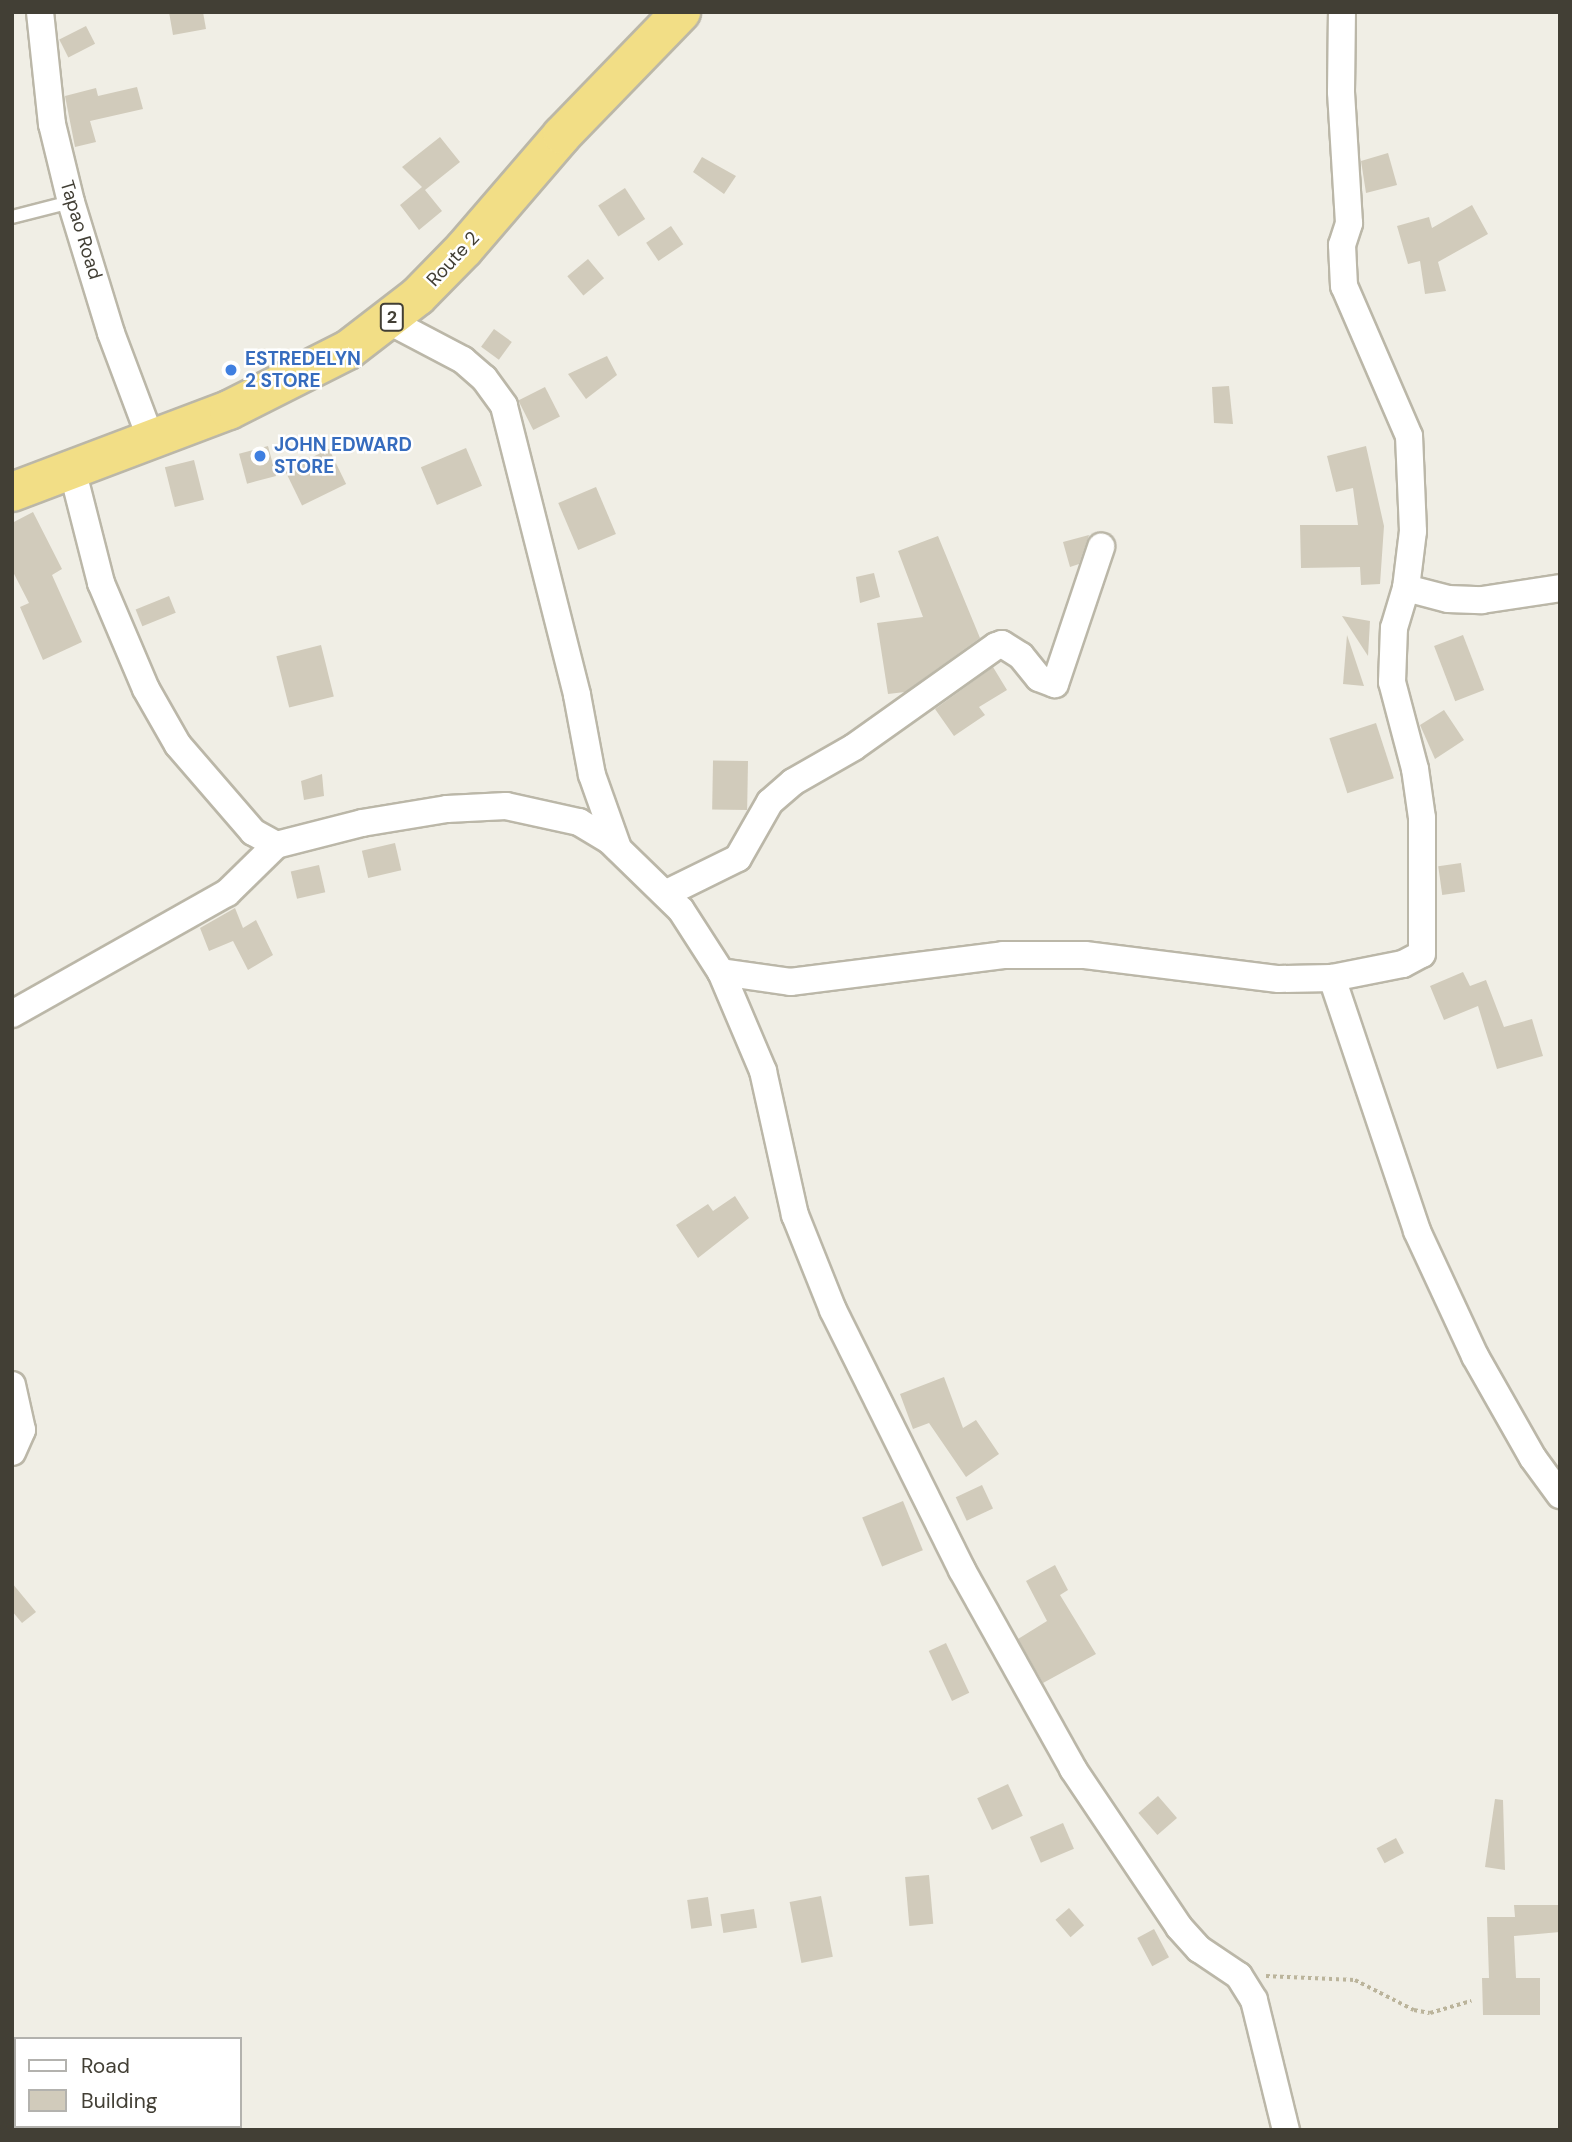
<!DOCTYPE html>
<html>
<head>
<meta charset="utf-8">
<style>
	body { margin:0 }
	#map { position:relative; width:1572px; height:2142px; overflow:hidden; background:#f0eee5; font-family:"DM Sans",sans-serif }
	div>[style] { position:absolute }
	.building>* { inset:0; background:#d1cbbb; transform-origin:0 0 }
	.path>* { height:3.5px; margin-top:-1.75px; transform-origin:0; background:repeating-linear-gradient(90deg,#bbb49b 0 3.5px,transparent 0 7px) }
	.roads { filter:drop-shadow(2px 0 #bbb7a8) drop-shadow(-2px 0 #bbb7a8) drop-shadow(0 2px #bbb7a8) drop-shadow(0 -2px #bbb7a8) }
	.service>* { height:12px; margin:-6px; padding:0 6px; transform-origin:6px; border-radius:6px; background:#fff }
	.minor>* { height:26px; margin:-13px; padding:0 13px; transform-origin:13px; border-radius:13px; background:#fff }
	.trunk>* { height:38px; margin:-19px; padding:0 19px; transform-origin:19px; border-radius:19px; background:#f2de86 }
	.dots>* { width:19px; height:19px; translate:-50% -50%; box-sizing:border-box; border:4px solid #fff; border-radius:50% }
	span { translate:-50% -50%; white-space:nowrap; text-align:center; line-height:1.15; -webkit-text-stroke:5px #fff; paint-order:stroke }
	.shield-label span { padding:2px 5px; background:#fff; border:2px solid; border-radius:5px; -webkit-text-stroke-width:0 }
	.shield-label { font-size:18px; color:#423f35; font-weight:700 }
	.street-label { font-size:19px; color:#423f35 }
	.shop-label { font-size:19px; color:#366cbe; font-weight:700 }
	.left { translate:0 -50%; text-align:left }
	.frame { position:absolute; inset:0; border:14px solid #423f35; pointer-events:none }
	.legend { position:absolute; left:14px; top:2037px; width:228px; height:91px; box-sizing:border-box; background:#fff; border:2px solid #b3b2ae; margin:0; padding:9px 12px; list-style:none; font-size:21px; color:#423f35 }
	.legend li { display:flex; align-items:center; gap:14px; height:35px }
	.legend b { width:35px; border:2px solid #b3b2ae }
</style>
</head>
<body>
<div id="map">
	<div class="building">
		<i style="clip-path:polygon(169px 12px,203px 12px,206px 29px,173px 35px)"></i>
		<i style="left:86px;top:26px;width:20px;height:30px;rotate:63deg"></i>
		<i style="clip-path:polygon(137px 87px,143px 109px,90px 121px,96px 142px,75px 147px,65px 96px,96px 88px,98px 96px)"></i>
		<i style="clip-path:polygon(440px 137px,460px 162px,425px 190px,442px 211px,419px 230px,400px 205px,422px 187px,402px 167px)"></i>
		<i style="clip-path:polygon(1388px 153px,1397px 185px,1366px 193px,1361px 161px)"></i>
		<i style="clip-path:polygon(702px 157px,736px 176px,724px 194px,693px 172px)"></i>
		<i style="left:625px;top:188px;width:37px;height:32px;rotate:57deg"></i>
		<i style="clip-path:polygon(1472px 205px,1488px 234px,1438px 262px,1446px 291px,1425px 294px,1420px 261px,1408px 264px,1397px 226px,1429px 217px,1432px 228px)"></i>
		<i style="left:671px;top:226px;width:22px;height:30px;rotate:56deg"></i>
		<i style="left:588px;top:259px;width:25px;height:27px;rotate:50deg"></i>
		<i style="left:494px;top:329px;width:22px;height:22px;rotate:36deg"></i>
		<i style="clip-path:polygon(607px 356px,617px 375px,586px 399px,568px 374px)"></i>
		<i style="clip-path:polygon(1229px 386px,1233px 424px,1214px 423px,1212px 387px)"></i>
		<i style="left:545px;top:387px;width:33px;height:30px;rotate:63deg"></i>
		<i style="left:268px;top:446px;width:31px;height:30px;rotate:75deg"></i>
		<i style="clip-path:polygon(1366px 446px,1384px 526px,1380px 584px,1361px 585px,1360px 567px,1301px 568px,1300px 525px,1358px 525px,1353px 488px,1336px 492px,1327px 456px)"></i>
		<i style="left:466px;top:448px;width:41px;height:49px;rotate:67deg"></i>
		<i style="left:329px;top:449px;width:39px;height:49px;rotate:64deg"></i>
		<i style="left:194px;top:460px;width:41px;height:30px;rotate:76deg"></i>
		<i style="left:596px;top:487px;width:51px;height:41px;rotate:67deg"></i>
		<i style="clip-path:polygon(33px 512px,62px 569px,52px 575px,82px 642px,43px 660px,20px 607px,29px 603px,12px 570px,12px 523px)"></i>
		<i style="clip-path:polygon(1089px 535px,1079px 564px,1070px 567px,1063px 542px)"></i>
		<i style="clip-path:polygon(938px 536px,980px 638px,905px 692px,888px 694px,877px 623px,923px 617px,898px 551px)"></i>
		<i style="clip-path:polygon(874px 573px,880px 597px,860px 603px,856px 577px)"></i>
		<i style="left:169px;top:596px;width:18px;height:36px;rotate:68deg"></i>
		<i style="clip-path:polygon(1342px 616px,1370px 621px,1368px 656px)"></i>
		<i style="clip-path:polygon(1347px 635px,1364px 686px,1343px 684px)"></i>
		<i style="left:1463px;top:635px;width:59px;height:31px;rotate:69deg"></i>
		<i style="left:321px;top:645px;width:53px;height:46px;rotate:76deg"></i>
		<i style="clip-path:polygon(993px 667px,1007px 690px,979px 707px,985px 715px,954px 736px,935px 709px)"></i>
		<i style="clip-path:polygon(1444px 710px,1464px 740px,1435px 759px,1420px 725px)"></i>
		<i style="left:1376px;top:723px;width:58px;height:49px;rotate:72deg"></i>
		<i style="left:748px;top:761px;width:49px;height:35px;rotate:91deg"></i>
		<i style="clip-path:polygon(322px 774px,324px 796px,304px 800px,301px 781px)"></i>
		<i style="left:395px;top:843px;width:28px;height:34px;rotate:77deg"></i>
		<i style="left:1461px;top:863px;width:29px;height:23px;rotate:82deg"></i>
		<i style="left:319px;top:865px;width:28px;height:29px;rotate:77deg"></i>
		<i style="clip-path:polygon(235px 908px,243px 928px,256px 920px,273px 955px,248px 970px,233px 941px,209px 951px,200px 928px)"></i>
		<i style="clip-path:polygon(1463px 972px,1470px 986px,1486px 980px,1504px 1027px,1532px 1019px,1543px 1056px,1497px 1069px,1478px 1006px,1444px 1020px,1430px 986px)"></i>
		<i style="clip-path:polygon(735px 1196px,749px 1218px,698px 1258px,676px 1225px,708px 1204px,713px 1211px)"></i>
		<i style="clip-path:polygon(944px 1377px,963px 1428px,976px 1420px,999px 1454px,966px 1477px,929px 1423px,913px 1429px,900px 1394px)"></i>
		<i style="left:982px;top:1485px;width:26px;height:29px;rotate:65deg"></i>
		<i style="left:903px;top:1501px;width:53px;height:44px;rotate:68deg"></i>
		<i style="clip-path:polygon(1055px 1565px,1068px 1590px,1060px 1595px,1096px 1654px,1043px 1683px,1018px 1639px,1047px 1621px,1026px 1581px)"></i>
		<i style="clip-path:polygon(12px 1583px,36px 1612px,22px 1623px,12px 1611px)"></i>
		<i style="left:946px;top:1643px;width:55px;height:19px;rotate:65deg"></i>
		<i style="left:1008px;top:1784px;width:35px;height:34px;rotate:65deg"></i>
		<i style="left:1158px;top:1796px;width:29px;height:26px;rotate:49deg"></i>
		<i style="clip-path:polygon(1495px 1799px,1503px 1800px,1505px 1870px,1485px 1867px)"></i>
		<i style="left:1063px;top:1823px;width:28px;height:36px;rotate:67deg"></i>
		<i style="left:1396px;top:1838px;width:17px;height:22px;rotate:62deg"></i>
		<i style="left:929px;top:1875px;width:49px;height:24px;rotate:85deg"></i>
		<i style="left:821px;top:1896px;width:62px;height:32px;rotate:79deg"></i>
		<i style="left:708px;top:1897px;width:29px;height:21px;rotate:82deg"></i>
		<i style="clip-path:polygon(1514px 1905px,1560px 1905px,1560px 1932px,1514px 1936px,1516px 1978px,1540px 1978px,1540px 2015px,1483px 2015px,1482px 1978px,1489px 1978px,1487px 1917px,1515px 1917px)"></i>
		<i style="left:1069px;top:1908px;width:23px;height:18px;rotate:49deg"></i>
		<i style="left:754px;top:1909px;width:19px;height:34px;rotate:81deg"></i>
		<i style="left:1154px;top:1929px;width:32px;height:19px;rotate:62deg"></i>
	</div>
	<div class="path">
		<i style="left:1266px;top:1976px;width:89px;rotate:2.6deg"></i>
		<i style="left:1355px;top:1980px;width:66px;rotate:27deg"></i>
		<i style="left:1414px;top:2010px;width:16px;rotate:11deg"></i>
		<i style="left:1430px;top:2013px;width:43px;rotate:-16.3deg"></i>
	</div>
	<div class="roads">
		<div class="service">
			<i style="left:12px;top:217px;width:61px;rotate:-14.3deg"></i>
		</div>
		<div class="minor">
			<i style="left:40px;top:12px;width:113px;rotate:83.9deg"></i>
			<i style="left:52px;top:124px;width:80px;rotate:76.3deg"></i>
			<i style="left:71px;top:202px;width:137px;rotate:73deg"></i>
			<i style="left:111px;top:333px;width:116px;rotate:69.4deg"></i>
			<i style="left:387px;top:320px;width:86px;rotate:27.8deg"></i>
			<i style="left:463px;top:360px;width:28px;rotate:41deg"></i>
			<i style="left:484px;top:378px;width:34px;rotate:54deg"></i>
			<i style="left:504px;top:406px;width:298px;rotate:75.8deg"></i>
			<i style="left:577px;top:695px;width:81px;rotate:79.4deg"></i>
			<i style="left:592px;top:775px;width:77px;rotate:70.4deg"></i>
			<i style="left:72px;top:469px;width:118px;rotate:75.7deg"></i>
			<i style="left:101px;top:583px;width:115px;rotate:67deg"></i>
			<i style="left:146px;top:689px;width:64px;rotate:60.3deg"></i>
			<i style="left:178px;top:745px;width:115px;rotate:49.2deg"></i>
			<i style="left:253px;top:832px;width:26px;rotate:29deg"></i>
			<i style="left:276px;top:845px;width:89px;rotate:-14.3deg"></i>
			<i style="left:362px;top:823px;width:86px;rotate:-9.4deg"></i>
			<i style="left:447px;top:809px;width:59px;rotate:-2.9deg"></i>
			<i style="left:506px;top:806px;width:75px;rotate:12.4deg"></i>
			<i style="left:579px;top:822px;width:35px;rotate:31deg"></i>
			<i style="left:609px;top:840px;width:100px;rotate:44.2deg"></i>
			<i style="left:681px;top:910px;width:74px;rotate:57.2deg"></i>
			<i style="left:721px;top:972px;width:108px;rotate:67deg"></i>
			<i style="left:763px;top:1071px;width:148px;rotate:77.5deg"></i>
			<i style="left:795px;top:1215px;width:102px;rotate:68.2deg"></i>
			<i style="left:833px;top:1310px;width:290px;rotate:63.6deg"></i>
			<i style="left:962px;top:1570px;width:228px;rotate:60.8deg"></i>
			<i style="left:1073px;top:1769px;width:190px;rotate:56.1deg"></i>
			<i style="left:1179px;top:1927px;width:30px;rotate:48deg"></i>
			<i style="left:1199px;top:1949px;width:48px;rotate:34deg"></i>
			<i style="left:1239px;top:1976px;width:28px;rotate:58deg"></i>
			<i style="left:1254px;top:2000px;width:134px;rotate:76.2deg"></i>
			<i style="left:1406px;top:588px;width:43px;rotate:14.7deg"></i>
			<i style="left:1448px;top:599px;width:34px;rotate:2deg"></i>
			<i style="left:1482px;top:600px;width:79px;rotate:-8.7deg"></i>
			<i style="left:667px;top:893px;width:79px;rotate:-26.2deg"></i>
			<i style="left:738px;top:858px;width:64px;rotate:-60.3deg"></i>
			<i style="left:770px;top:802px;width:30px;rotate:-41deg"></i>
			<i style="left:793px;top:782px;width:70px;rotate:-29.8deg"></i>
			<i style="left:854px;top:747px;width:174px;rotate:-35.4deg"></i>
			<i style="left:996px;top:646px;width:6px;rotate:-18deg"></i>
			<i style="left:1002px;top:644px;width:22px;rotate:32deg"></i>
			<i style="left:1021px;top:656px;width:28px;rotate:51deg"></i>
			<i style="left:1039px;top:678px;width:17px;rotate:21deg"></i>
			<i style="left:1055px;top:684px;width:145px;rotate:-71.4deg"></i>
			<i style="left:721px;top:972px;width:70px;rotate:8.2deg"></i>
			<i style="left:790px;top:982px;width:215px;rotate:-7.2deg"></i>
			<i style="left:1003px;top:955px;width:82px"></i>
			<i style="left:1085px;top:955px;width:195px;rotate:7.1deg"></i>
			<i style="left:1279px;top:979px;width:53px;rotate:-1.1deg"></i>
			<i style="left:1332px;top:978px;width:72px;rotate:-11.2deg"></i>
			<i style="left:1403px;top:964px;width:21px;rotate:-28deg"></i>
			<i style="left:1422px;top:954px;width:136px;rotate:-90deg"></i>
			<i style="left:1422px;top:818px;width:49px;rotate:-98.1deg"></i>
			<i style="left:1415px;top:769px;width:90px;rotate:-104.8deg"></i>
			<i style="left:1392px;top:682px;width:54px;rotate:-87.9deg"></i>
			<i style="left:1394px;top:628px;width:42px;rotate:-73.3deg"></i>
			<i style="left:1406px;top:588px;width:57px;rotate:-83deg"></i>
			<i style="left:1413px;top:531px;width:95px;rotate:-92.4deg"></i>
			<i style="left:1409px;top:436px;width:163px;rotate:-113.4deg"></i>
			<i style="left:1344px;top:286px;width:41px;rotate:-92.8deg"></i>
			<i style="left:1342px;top:245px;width:23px;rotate:-72deg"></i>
			<i style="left:1349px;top:223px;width:131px;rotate:-93.5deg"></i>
			<i style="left:1341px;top:92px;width:80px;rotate:-89.3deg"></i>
			<i style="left:1332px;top:978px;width:267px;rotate:71.4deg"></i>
			<i style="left:1417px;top:1231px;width:138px;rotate:65.1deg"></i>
			<i style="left:1475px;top:1356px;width:117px;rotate:60.4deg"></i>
			<i style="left:1533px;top:1458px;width:46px;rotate:53.9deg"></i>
			<i style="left:12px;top:1014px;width:247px;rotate:-29.4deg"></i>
			<i style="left:227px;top:893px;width:69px;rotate:-44.4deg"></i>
			<i style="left:12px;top:1385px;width:46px;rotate:77.5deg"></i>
			<i style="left:22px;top:1430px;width:24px;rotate:114deg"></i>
		</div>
		<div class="trunk">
			<i style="left:12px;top:492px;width:232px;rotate:-20.7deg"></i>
			<i style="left:229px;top:410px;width:133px;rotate:-26.8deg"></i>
			<i style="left:348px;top:350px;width:88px;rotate:-37.6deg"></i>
			<i style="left:418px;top:296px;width:66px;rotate:-45.6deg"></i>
			<i style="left:464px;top:249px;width:150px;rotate:-49.3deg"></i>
			<i style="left:562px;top:135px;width:171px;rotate:-45.9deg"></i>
		</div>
	</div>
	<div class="dots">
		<i style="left:231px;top:370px;background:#3f7fe0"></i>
		<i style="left:260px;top:456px;background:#3f7fe0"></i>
	</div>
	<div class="shield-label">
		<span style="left:392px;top:317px">2</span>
	</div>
	<div class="street-label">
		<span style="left:81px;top:230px;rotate:73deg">Tapao Road</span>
		<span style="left:453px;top:259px;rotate:-47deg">Route 2</span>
	</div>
	<div class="shop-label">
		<span class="left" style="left:245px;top:370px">ESTREDELYN<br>2 STORE</span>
		<span class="left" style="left:274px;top:456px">JOHN EDWARD<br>STORE</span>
	</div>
	<div class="frame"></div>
	<ul class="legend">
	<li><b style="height:9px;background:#fff"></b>Road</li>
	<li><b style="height:19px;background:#d1cbbb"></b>Building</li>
	</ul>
</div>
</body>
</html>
